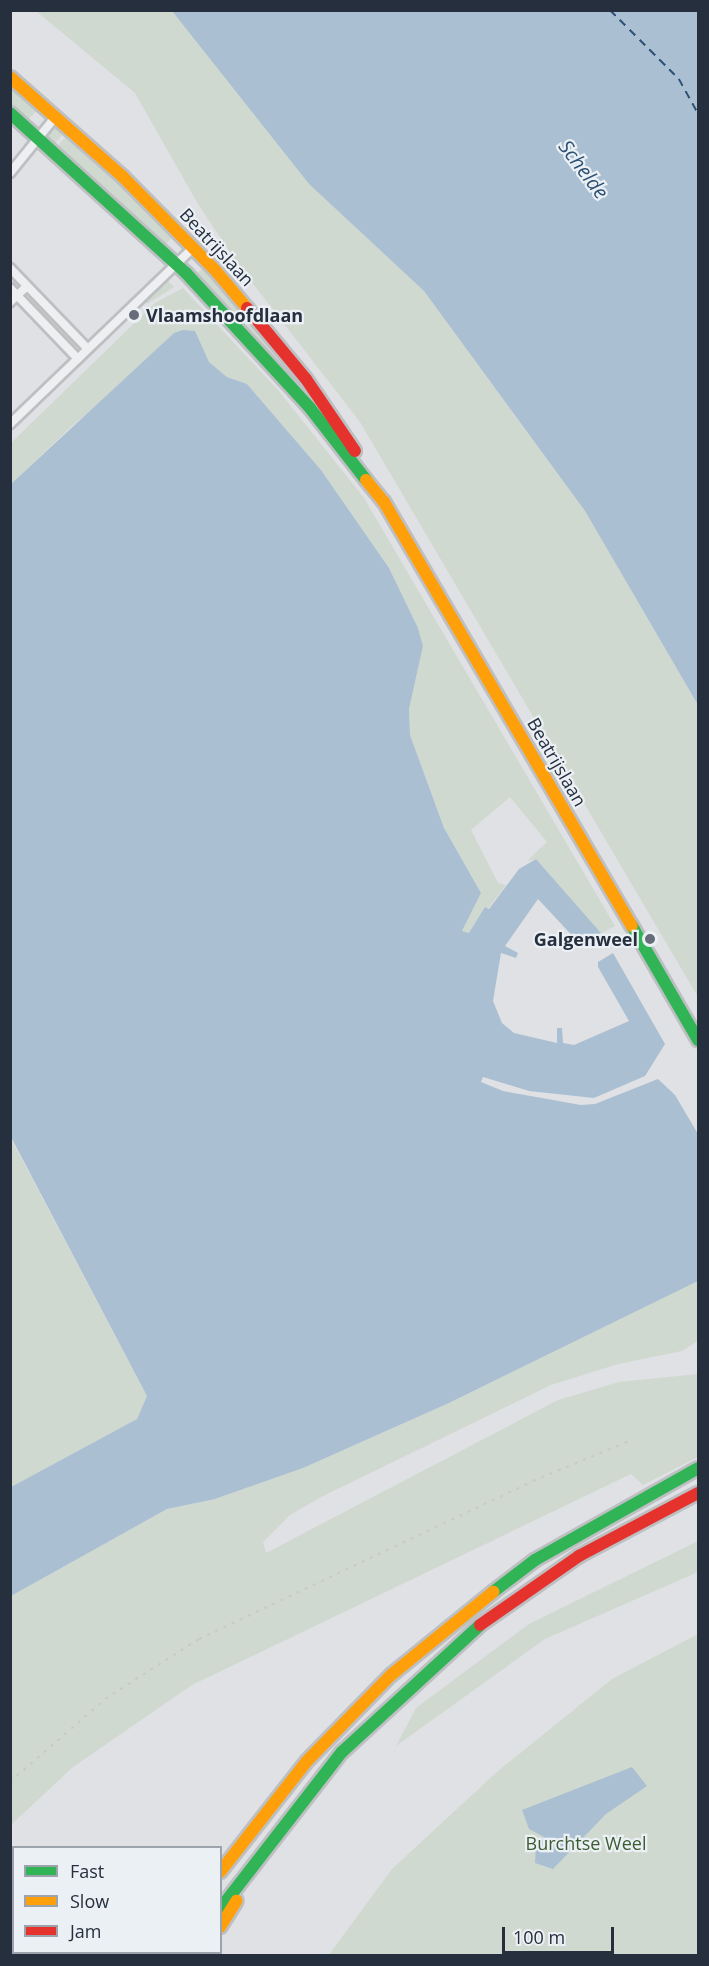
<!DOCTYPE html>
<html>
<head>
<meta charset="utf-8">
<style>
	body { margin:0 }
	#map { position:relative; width:709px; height:1966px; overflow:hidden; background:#dfe1e4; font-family:"Open Sans",sans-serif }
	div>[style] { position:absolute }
	.green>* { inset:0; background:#d0d9cf }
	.water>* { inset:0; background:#aabfd2 }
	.ferry>* { height:1.5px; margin-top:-0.75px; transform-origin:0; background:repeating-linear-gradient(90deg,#2d5074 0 8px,transparent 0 14px) }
	.highway-tunnel>* { height:15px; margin-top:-7.5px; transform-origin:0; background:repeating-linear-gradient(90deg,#babdc3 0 15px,transparent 0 23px) }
	.roads { filter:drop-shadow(2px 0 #bdbfc2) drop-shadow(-2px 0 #bdbfc2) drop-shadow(0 2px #bdbfc2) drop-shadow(0 -2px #bdbfc2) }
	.street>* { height:8px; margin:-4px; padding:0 4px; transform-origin:4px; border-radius:4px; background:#eeeff1 }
	.fast>* { height:12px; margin:-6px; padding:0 6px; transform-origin:6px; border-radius:6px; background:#30b455 }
	.slow>* { height:12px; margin:-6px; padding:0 6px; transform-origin:6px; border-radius:6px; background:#ff9f0a }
	.jam>* { height:12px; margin:-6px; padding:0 6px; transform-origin:6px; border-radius:6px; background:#e5322d }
	.rail>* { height:2px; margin-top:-1px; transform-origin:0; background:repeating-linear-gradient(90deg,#c7c9cc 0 3px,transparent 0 9px) }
	.dots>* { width:16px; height:16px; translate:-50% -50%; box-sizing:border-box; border:3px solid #ebf0f5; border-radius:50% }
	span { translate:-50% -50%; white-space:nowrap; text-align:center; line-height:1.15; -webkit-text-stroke:4.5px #ebf0f5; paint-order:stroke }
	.street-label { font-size:18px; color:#252f3e }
	.poi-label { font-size:18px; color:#252f3e; font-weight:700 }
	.left { translate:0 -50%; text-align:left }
	.right { translate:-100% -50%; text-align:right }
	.park-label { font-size:18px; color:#3b5b31 }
	.water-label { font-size:20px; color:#2d5074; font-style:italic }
	.frame { position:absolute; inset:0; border:12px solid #252f3e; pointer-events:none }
	.legend { position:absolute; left:12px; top:1846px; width:210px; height:108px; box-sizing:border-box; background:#ebf0f5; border:2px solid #9ca3ac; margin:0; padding:8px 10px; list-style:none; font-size:18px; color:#252f3e }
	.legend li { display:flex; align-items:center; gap:12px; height:30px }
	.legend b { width:30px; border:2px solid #9ca3ac }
	.scale { position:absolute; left:502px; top:1927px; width:112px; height:27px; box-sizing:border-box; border:3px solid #252f3e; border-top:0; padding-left:8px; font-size:18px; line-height:21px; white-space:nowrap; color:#252f3e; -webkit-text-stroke:4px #ebf0f5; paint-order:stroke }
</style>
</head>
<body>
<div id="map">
	<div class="green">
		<i style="clip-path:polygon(36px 11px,172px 11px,309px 184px,424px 291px,585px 511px,698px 705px,698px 997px,360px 422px,240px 267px,198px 204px,135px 93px)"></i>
		<i style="clip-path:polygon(10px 80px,41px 106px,26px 122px,11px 109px)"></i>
		<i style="clip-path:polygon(57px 124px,68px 129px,52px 146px,45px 137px)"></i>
		<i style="clip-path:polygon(70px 132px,176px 234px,163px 247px,55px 149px)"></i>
		<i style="clip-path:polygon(206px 265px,228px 288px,347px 441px,193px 277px)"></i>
		<i style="clip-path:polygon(168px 281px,174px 287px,147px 304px,145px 302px)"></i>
		<i style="clip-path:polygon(183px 288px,278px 390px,364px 498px,615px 926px,601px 933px,536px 859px,527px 861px,547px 842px,510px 797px,471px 830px,498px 883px,506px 885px,469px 933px,462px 931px,481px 893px,444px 828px,410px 735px,409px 709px,423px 646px,418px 628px,389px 568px,321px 470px,247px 384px,227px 377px,209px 362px,194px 331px,189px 331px,73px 425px,11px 484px,11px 443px,155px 303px)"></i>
		<i style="clip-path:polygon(32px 297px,77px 344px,74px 348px,29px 300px)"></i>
		<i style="clip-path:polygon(10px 1137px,147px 1396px,137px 1419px,11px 1487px)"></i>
		<i style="clip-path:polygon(698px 1281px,698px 1341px,682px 1351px,618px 1364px,551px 1385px,319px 1498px,290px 1515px,263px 1542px,266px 1553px,558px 1400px,619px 1382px,698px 1374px,698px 1457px,643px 1485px,631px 1474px,192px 1685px,73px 1767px,11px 1825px,11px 1596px,167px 1509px,215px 1499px,303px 1468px,449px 1403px)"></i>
		<i style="clip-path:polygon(698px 1541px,698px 1572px,545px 1639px,396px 1746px,416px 1708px,529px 1624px)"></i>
		<i style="clip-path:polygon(698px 1634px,698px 1955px,328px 1956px,392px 1869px,498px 1771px,612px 1679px)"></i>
	</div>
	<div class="water">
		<i style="clip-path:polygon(172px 11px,698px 11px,698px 705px,585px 511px,424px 291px,309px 184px)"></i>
		<i style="clip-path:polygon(183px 330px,195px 331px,209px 362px,227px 377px,247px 384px,321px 470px,389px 568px,418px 628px,423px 646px,409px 709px,410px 735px,444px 828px,481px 893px,462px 931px,469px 933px,485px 907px,489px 909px,519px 869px,536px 859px,601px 933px,586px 946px,580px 944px,538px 899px,505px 946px,518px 953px,516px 958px,501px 953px,493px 1001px,502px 1023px,514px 1033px,557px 1043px,557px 1028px,562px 1028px,563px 1043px,574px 1045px,629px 1021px,598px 967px,598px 962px,613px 953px,665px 1044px,645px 1076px,594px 1098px,529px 1091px,483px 1077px,481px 1082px,503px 1091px,581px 1105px,595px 1104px,658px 1079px,675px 1095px,698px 1134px,698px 1281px,449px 1403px,303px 1468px,215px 1499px,167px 1509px,11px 1596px,11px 1487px,137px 1419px,147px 1396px,11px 1137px,11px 484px,174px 333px)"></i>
		<i style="clip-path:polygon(632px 1767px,647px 1786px,606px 1814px,553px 1869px,535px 1863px,536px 1845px,544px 1837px,529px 1829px,522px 1810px)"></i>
	</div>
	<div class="ferry">
		<i style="left:610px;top:10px;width:98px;rotate:45deg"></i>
		<i style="left:679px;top:79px;width:39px;rotate:61deg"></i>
	</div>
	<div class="highway-tunnel">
		<i style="left:153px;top:1956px;width:4px;rotate:-63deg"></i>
		<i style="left:191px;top:1956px;width:4px;rotate:-63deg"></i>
		<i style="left:205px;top:1956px;width:4px;rotate:-63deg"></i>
	</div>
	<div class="roads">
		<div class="street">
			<i style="left:10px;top:173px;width:73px;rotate:-51.1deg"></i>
			<i style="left:10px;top:268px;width:112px;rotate:46.1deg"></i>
			<i style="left:10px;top:288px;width:98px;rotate:46.2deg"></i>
			<i style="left:10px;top:302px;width:23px;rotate:-43deg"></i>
			<i style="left:10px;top:424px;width:254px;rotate:-43.9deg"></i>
		</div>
		<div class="fast">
			<i style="left:10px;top:113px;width:238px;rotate:42.3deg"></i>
			<i style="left:186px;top:273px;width:183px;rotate:47.4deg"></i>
			<i style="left:310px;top:408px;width:91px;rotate:52.1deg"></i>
			<i style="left:632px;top:926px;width:132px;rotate:59.9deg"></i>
			<i style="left:493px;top:1592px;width:53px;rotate:-37.3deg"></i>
			<i style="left:535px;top:1560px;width:187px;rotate:-29.4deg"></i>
			<i style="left:220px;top:1909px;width:199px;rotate:-52.2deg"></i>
			<i style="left:342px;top:1752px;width:188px;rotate:-42.6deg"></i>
		</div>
		<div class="slow">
			<i style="left:10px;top:77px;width:151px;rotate:41.5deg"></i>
			<i style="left:123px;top:177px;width:131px;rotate:45.3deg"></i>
			<i style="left:215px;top:270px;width:50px;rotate:49.9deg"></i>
			<i style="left:366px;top:480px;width:28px;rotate:51deg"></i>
			<i style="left:384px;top:502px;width:491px;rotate:59.7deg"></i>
			<i style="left:220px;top:1872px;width:141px;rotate:-51.9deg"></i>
			<i style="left:307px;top:1761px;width:120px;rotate:-45.7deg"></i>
			<i style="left:391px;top:1675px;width:132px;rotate:-39.1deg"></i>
			<i style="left:220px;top:1927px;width:31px;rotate:-58deg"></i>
		</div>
		<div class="jam">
			<i style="left:247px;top:308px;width:92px;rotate:50.3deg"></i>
			<i style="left:306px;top:379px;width:87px;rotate:55.8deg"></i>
			<i style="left:480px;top:1625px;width:121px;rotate:-34.9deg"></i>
			<i style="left:579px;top:1556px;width:135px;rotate:-27.9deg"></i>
			<i style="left:170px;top:1956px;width:4px;rotate:-63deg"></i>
		</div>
	</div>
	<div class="rail">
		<i style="left:10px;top:1782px;width:126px;rotate:-41.1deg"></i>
		<i style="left:105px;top:1699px;width:112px;rotate:-32.6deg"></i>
		<i style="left:199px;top:1639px;width:369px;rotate:-25.3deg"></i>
		<i style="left:533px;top:1481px;width:104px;rotate:-22.6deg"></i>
	</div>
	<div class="dots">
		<i style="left:134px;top:315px;background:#666d78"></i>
		<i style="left:650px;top:939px;background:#666d78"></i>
	</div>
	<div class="street-label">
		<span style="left:217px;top:247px;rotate:47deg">Beatrijslaan</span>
		<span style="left:557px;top:762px;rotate:60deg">Beatrijslaan</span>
	</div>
	<div class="poi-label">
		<span class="left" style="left:146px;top:315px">Vlaamshoofdlaan</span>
		<span class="right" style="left:638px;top:939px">Galgenweel</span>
	</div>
	<div class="park-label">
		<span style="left:586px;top:1843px">Burchtse Weel</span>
	</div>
	<div class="water-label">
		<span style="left:584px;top:169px;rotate:53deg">Schelde</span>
	</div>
	<div class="frame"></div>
	<ul class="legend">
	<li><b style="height:8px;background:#30b455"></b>Fast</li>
	<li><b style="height:8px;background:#ff9f0a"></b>Slow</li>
	<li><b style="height:8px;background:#e5322d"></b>Jam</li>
	</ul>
	<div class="scale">100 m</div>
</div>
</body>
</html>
